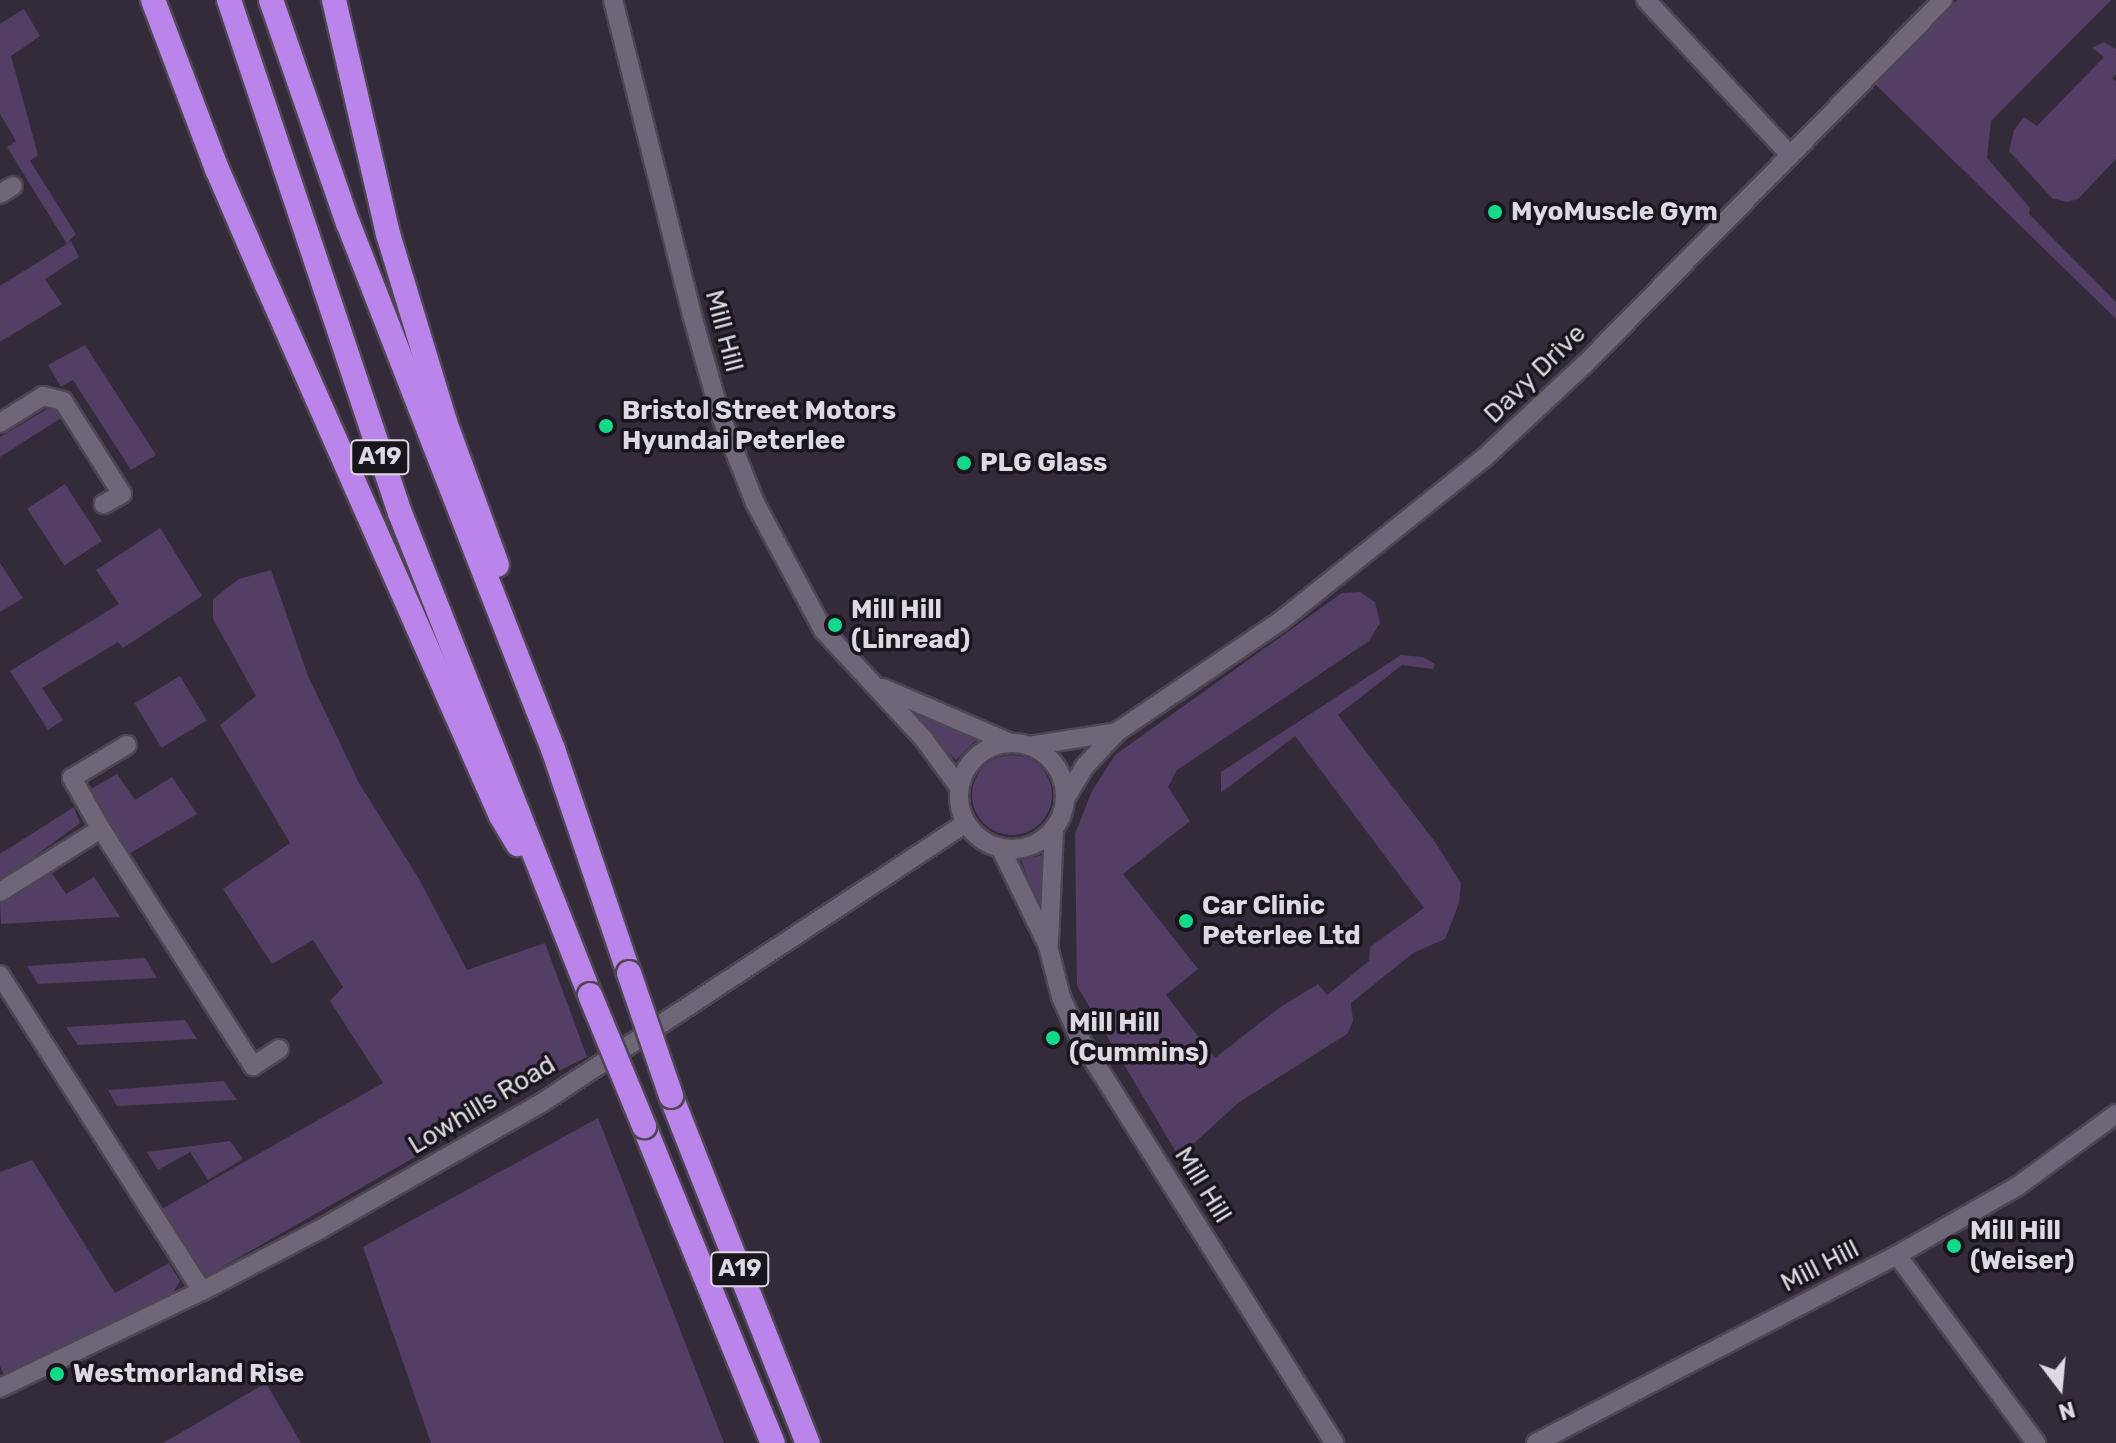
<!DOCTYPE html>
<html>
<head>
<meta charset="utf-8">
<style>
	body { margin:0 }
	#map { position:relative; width:2116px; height:1443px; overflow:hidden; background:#332b3a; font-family:Rubik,sans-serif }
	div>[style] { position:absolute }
	.green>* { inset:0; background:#533e65; transform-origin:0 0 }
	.round { border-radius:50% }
	.roads { filter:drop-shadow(2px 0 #4d4653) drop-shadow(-2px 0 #4d4653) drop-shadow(0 2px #4d4653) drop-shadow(0 -2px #4d4653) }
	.street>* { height:18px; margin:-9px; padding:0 9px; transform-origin:9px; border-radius:9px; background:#6f6778 }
	.street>.ring { margin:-9px; padding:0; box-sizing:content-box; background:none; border:18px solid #6f6778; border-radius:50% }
	.highway>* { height:24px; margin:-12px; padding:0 12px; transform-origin:12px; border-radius:12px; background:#bb84ea }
	.bridges { filter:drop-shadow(2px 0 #4d4653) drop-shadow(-2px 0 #4d4653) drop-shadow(0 2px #4d4653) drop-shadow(0 -2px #4d4653) }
	.highway-bridge>* { height:24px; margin:-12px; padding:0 12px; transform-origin:12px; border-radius:12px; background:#bb84ea }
	.dots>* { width:22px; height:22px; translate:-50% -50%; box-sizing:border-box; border:4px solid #19151c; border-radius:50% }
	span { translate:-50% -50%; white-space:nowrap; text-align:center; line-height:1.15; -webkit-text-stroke:7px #19151c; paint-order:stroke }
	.shield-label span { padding:2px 6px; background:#19151c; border:2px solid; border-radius:6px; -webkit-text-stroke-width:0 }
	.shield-label { font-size:24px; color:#ddd8e2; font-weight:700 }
	.poi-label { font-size:26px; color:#ddd8e2; font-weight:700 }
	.left { translate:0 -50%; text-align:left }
	.street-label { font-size:26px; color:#ddd8e2 }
	.north { position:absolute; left:2020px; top:1347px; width:80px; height:80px; -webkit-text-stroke:6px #19151c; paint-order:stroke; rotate:164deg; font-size:22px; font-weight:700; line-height:32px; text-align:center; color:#ddd8e2 }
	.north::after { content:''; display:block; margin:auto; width:28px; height:36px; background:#ddd8e2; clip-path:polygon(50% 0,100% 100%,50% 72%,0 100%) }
</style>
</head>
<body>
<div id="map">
	<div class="green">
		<i style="clip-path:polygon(1957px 0,2111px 0,1991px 121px,1987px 158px,2030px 208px,2029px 214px,2116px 302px,2116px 319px,1875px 84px)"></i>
		<i style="clip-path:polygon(24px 9px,40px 36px,11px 56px,38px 155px,30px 161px,76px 234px,67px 243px,71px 241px,79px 257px,45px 279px,62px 304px,0 342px,0 286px,67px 244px,7px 147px,16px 141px,0 114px,0 24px)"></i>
		<i style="clip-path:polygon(2104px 42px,2116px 49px,2116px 74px,2112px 78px,2116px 82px,2116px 159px,2078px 199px,2067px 202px,2052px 198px,2009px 151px,2014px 130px,2024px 117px,2037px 126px,2104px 57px,2092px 48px)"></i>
		<i style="clip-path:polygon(85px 345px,156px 455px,131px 470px,73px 380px,61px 387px,48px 365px)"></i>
		<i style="clip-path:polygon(47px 409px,57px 410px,61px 418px,0 457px,0 437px)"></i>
		<i style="left:65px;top:484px;width:68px;height:45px;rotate:57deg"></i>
		<i style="clip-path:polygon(160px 528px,202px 596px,123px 648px,118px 642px,42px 688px,63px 720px,48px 730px,10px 671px,119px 604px,96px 570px)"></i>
		<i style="clip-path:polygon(0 563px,23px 598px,0 612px)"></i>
		<i style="clip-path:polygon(271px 570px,308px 676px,359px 783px,419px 879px,467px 970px,545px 943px,587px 1057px,488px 1106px,429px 1149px,203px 1278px,160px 1210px,383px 1083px,330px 1001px,343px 987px,313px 940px,272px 964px,223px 889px,290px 843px,220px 725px,256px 696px,213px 619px,213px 599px,239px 579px)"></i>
		<i style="clip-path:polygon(1360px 592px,1375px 602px,1380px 623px,1369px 641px,1177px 770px,1168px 787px,1190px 821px,1123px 874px,1198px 969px,1166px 995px,1215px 1058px,1279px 1008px,1318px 984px,1327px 995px,1369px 961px,1370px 947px,1424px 908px,1295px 736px,1221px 793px,1221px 772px,1401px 655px,1423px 657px,1435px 664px,1433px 669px,1402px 665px,1338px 715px,1435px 842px,1461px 883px,1459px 903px,1445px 939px,1413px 953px,1351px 1003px,1353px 1021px,1347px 1034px,1238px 1103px,1179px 1157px,1077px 986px,1075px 834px,1092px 791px,1115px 755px,1342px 593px)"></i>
		<i style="left:180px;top:676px;width:52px;height:53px;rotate:59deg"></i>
		<i style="clip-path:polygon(911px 710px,978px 738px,956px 760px,908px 712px)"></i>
		<i class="round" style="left:972px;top:755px;width:80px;height:80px"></i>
		<i style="clip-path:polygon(117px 774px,135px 800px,172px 777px,197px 814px,127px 855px,89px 790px)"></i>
		<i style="clip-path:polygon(74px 807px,80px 823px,0 882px,0 854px)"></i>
		<i style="clip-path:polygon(1047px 854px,1042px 913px,1021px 860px)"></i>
		<i style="clip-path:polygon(50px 870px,66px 894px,94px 877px,120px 917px,1px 924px,0 901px)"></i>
		<i style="clip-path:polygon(145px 958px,157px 978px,38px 984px,27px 966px)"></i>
		<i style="clip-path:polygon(185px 1020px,197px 1039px,78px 1045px,66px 1027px)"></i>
		<i style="clip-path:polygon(224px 1081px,237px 1100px,117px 1106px,108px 1090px)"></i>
		<i style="clip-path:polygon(598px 1118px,724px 1443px,431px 1443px,363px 1247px)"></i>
		<i style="clip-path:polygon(230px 1141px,243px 1159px,208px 1180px,190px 1152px,158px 1170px,147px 1152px)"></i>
		<i style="clip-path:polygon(32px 1160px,115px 1293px,169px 1263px,180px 1281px,168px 1301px,5px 1378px,0 1366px,0 1172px)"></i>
		<i style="clip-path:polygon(266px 1383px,301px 1443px,163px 1443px)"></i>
	</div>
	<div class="roads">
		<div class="street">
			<i style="left:613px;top:0;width:325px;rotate:75.9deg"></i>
			<i style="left:692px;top:315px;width:103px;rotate:74.2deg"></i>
			<i style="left:720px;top:414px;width:96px;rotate:68.5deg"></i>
			<i style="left:755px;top:503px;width:144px;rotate:61.8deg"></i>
			<i style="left:823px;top:630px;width:147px;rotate:47.2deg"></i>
			<i style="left:923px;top:738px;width:61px;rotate:53.7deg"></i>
			<i style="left:1646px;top:0;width:212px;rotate:47.1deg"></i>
			<i style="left:0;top:194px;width:15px;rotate:-32deg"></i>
			<i style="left:0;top:423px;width:51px;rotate:-32.1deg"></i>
			<i style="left:43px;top:396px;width:21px;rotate:14deg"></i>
			<i style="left:63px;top:401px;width:110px;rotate:57.6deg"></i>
			<i style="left:122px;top:494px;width:21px;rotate:151deg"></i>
			<i style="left:883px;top:688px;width:139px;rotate:23.3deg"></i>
			<i class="ring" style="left:959px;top:743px;width:88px;height:88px"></i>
			<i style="left:1029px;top:746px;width:89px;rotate:-9deg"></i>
			<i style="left:1065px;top:799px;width:39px;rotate:-59deg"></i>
			<i style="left:1085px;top:766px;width:47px;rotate:-46.7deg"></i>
			<i style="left:1117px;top:732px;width:201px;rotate:-34.2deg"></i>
			<i style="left:1283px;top:619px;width:258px;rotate:-38.7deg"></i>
			<i style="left:1484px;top:458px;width:139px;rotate:-43deg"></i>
			<i style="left:1586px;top:363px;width:509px;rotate:-45.48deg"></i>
			<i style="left:101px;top:829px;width:59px;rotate:-119.6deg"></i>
			<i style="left:72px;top:778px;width:64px;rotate:-31deg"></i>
			<i style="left:1000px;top:847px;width:110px;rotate:64.1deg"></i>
			<i style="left:1048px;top:946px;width:53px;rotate:75.7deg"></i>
			<i style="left:1061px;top:997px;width:46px;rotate:65.7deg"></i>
			<i style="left:1080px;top:1039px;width:477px;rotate:57.8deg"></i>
			<i style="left:0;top:892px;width:119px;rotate:-32deg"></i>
			<i style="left:101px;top:829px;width:282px;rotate:57.3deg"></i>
			<i style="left:253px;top:1066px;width:31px;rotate:-33deg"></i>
			<i style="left:1049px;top:943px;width:114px;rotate:-87.5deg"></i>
			<i style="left:0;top:975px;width:375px;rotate:57.4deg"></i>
			<i style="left:1897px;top:1255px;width:234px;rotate:53.5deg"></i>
			<i style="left:0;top:1388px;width:224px;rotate:-25.7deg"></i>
			<i style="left:202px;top:1291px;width:130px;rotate:-27.6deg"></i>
			<i style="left:317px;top:1231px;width:257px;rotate:-29.7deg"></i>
			<i style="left:540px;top:1104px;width:510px;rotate:-33.41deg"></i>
			<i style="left:1536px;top:1443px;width:407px;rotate:-27.5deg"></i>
			<i style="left:1897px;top:1255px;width:139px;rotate:-29.7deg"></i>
			<i style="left:2018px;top:1186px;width:122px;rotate:-36.3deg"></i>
		</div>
		<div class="highway">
			<i style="left:153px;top:0;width:181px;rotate:69.3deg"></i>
			<i style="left:217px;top:169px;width:126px;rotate:66.7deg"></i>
			<i style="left:267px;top:285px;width:580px;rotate:66.22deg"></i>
			<i style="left:501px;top:816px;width:33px;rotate:59deg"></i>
			<i style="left:229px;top:0;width:541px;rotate:71.57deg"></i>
			<i style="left:400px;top:513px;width:518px;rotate:68.49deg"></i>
			<i style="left:271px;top:0;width:236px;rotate:71deg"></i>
			<i style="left:348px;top:223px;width:565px;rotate:68.71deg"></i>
			<i style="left:553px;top:749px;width:237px;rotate:71.3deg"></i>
			<i style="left:334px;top:0;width:240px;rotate:77deg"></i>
			<i style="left:388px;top:234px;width:196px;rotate:73.1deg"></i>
			<i style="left:445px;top:422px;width:152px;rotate:70deg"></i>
			<i style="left:671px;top:1096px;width:373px;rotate:68.5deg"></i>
			<i style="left:644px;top:1126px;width:342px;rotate:67.9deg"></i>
		</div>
	</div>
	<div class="bridges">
		<div class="highway-bridge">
			<i style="left:629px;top:973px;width:130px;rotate:71.1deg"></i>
			<i style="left:590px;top:995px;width:142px;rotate:67.6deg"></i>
		</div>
	</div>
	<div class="dots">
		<i style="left:1495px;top:212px;background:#14d989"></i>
		<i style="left:606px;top:426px;background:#14d989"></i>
		<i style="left:964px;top:463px;background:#14d989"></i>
		<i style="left:835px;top:625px;background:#14d989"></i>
		<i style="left:1186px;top:921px;background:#14d989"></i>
		<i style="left:1053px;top:1038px;background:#14d989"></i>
		<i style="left:1954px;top:1246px;background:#14d989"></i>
		<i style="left:57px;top:1374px;background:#14d989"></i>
	</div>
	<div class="shield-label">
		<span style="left:380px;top:457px">A19</span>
		<span style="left:740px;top:1269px">A19</span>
	</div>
	<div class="poi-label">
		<span class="left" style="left:1511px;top:212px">MyoMuscle Gym</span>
		<span class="left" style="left:622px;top:426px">Bristol Street Motors<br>Hyundai Peterlee</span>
		<span class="left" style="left:980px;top:463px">PLG Glass</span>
		<span class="left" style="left:851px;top:625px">Mill Hill<br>(Linread)</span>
		<span class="left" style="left:1202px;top:921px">Car Clinic<br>Peterlee Ltd</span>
		<span class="left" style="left:1069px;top:1038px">Mill Hill<br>(Cummins)</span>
		<span class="left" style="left:1970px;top:1246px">Mill Hill<br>(Weiser)</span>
		<span class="left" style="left:73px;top:1374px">Westmorland Rise</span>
	</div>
	<div class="street-label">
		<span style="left:724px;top:331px;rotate:75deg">Mill Hill</span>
		<span style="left:1535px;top:374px;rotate:-44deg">Davy Drive</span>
		<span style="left:482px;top:1105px;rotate:-31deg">Lowhills Road</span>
		<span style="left:1203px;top:1185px;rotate:58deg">Mill Hill</span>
		<span style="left:1820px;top:1266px;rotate:-27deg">Mill Hill</span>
	</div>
	<div class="north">N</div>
</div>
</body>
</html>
